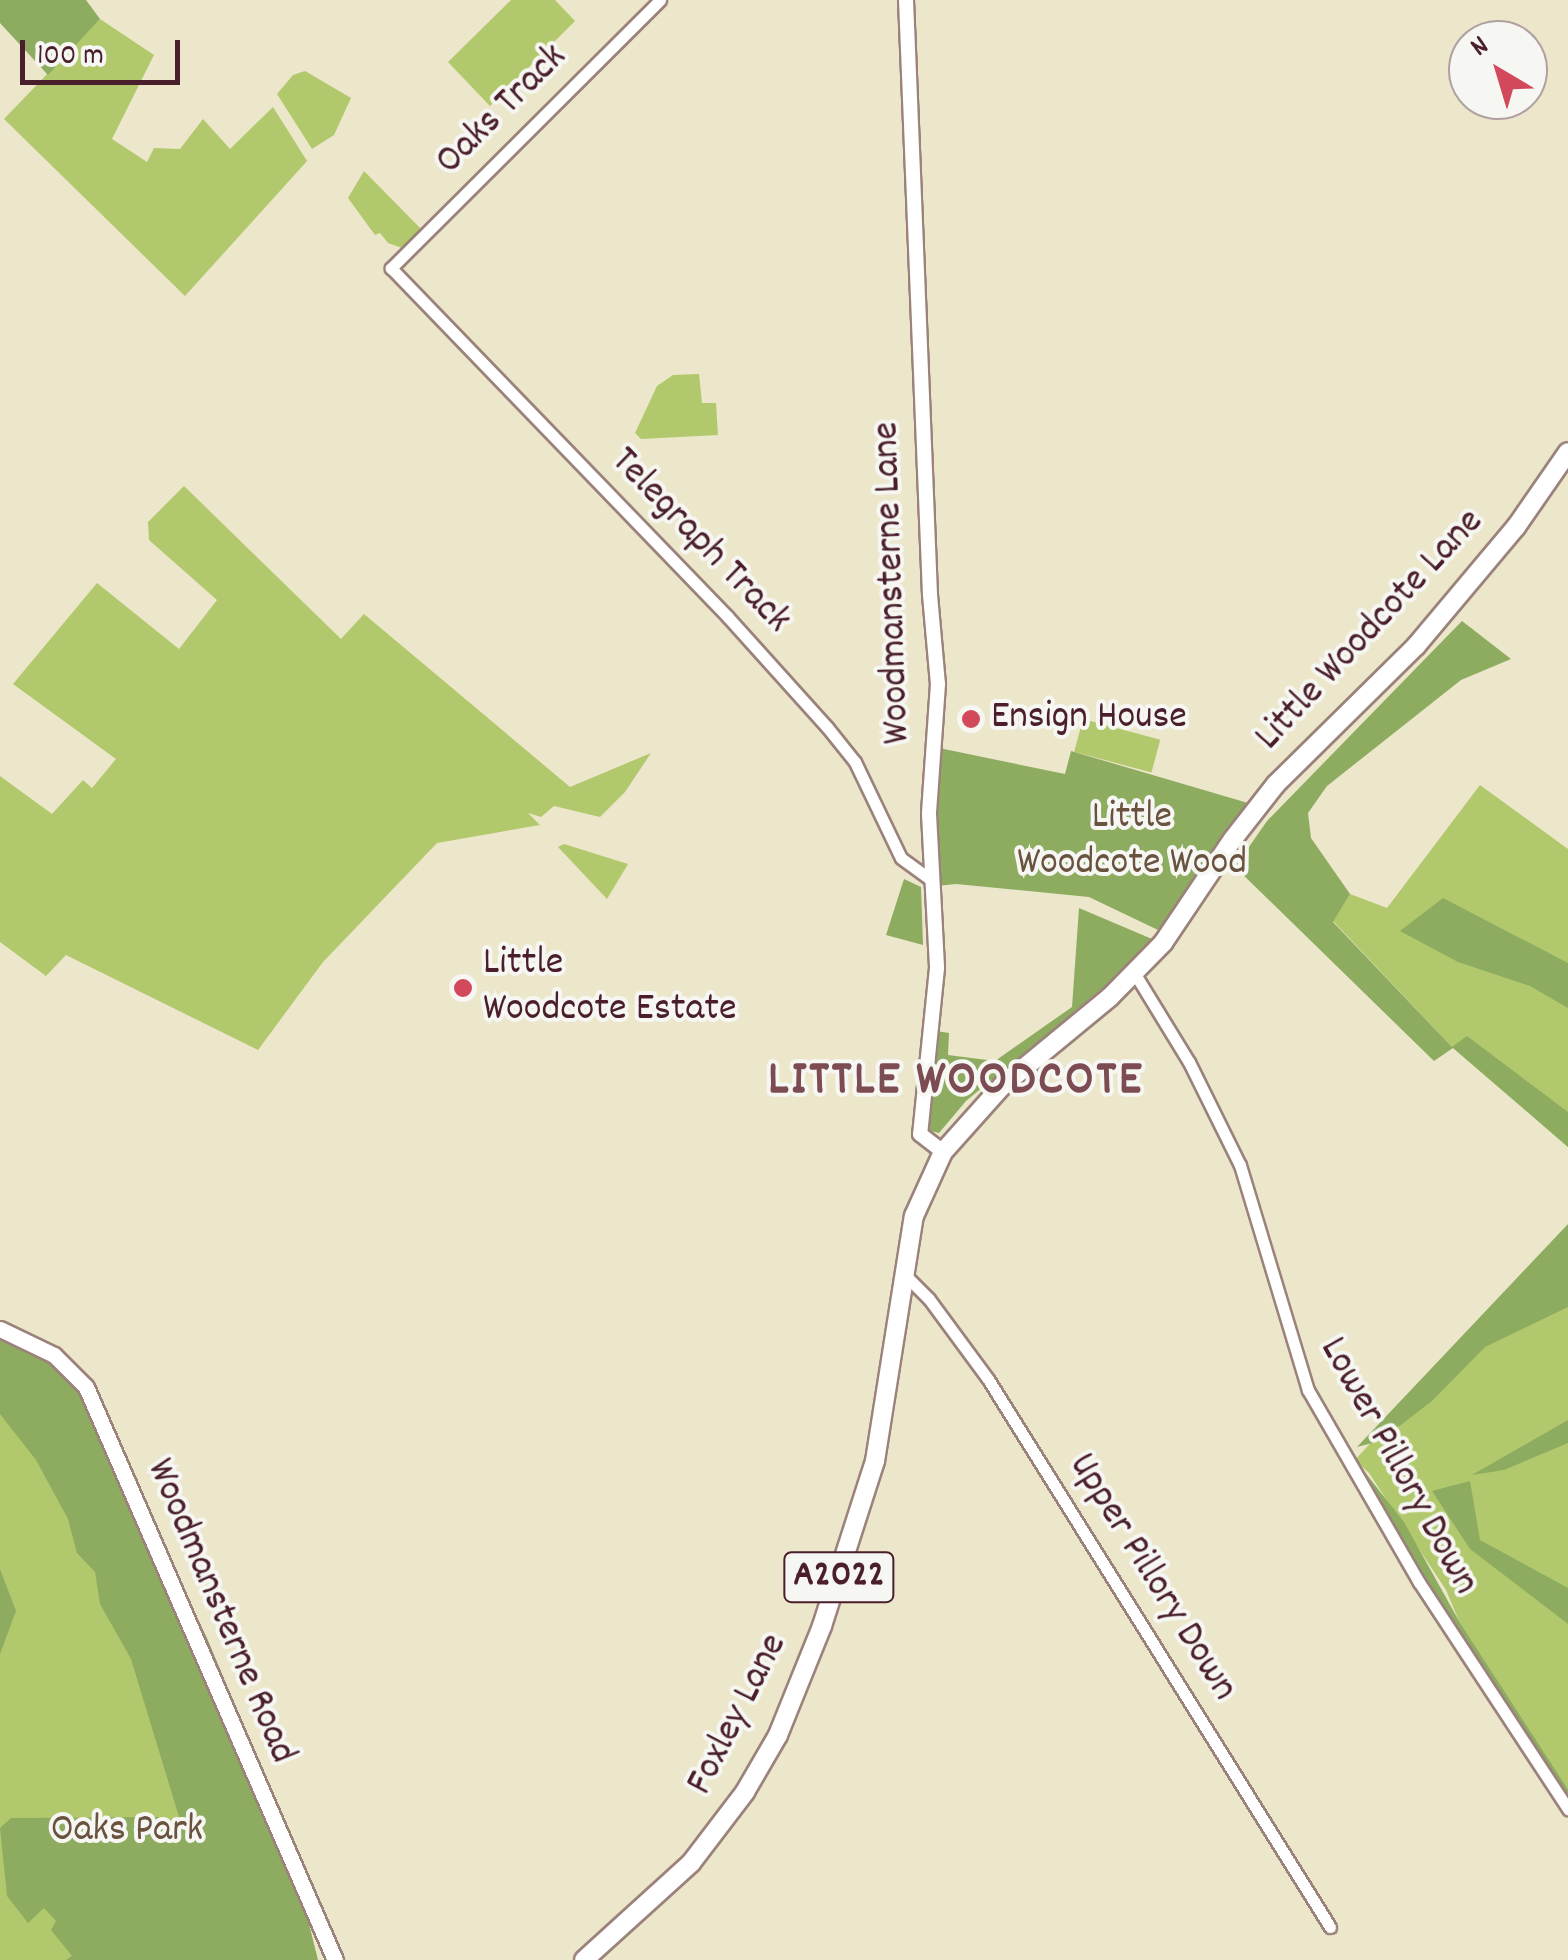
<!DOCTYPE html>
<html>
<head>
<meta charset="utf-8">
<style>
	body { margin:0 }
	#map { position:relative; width:1568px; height:1960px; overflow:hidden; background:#ece6cb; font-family:Dekko,sans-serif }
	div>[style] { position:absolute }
	.green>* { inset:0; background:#b2c86c; transform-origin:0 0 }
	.forest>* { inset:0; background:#8dac60 }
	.roads { filter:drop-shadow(2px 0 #9b827b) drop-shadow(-2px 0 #9b827b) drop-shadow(0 2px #9b827b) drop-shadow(0 -2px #9b827b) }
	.minor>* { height:11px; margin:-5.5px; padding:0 5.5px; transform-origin:5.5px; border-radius:5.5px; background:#fff }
	.tertiary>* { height:14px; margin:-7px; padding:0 7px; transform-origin:7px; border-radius:7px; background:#fff }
	.secondary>* { height:15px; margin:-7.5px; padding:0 7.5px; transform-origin:7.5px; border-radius:7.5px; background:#fff }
	.primary>* { height:18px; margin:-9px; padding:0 9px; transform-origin:9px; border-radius:9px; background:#fff }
	.dots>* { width:28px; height:28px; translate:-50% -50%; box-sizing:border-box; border:5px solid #f6f6f2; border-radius:50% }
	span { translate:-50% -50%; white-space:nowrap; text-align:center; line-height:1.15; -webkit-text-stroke:8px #f6f6f2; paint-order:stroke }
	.shield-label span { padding:2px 8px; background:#f6f6f2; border:2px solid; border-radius:8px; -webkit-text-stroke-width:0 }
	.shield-label { font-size:38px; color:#4a1f2b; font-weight:700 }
	.street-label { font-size:40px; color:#4a1f2b }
	.poi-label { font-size:40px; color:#4a1f2b }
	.left { translate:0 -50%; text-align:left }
	.park-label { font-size:40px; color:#69523e }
	.district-label { font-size:50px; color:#7d4b52; font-weight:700; letter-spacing:2.5px }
	.north { position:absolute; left:1448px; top:20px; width:100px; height:100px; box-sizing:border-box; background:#f6f6f2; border:2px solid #b1a0a2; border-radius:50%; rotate:322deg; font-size:28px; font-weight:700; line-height:40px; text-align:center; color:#4a1f2b }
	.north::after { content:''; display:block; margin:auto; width:35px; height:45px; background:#d1495b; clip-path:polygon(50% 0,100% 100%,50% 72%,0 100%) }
	.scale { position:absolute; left:20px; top:40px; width:160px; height:45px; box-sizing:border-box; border:5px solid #4a1f2b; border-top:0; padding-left:12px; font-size:30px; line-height:35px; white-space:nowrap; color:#4a1f2b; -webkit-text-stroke:8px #f6f6f2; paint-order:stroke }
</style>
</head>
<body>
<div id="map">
	<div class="green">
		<i style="clip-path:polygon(511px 0,555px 0,575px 21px,490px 106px,448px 62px)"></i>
		<i style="clip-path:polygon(100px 19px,154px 55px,112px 139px,147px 162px,154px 148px,180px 149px,203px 119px,230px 149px,273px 107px,307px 161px,185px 296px,4px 119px)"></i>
		<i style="clip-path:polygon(305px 71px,351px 98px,334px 135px,312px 149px,277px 94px,293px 75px)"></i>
		<i style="clip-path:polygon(364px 171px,424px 232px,405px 249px,388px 243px,380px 233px,375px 235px,348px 198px)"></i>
		<i style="clip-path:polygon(699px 374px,702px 403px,716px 403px,718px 435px,641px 439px,635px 433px,657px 386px,673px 375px)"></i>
		<i style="clip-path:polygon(184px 486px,341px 639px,364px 614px,570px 787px,651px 753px,625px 792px,600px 817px,554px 806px,541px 817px,528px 813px,540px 825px,437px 843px,323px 962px,258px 1050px,66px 955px,46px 976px,0 942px,0 776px,52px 814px,83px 780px,92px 788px,116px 759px,13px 684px,97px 583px,179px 649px,217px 600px,149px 540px,148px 522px)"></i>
		<i style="left:1083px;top:719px;width:80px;height:34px;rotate:15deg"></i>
		<i style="clip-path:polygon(1480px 785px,1568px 849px,1568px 1147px,1452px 1047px,1333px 921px,1350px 894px,1387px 908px)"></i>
		<i style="clip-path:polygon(564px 844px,628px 864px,607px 899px,558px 847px)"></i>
		<i style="clip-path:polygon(1568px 1226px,1568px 1789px,1459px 1621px,1446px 1590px,1369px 1473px,1355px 1460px)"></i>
		<i style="clip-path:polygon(0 1329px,313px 1960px,0 1960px)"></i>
	</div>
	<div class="forest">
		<i style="clip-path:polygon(0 0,86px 0,100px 19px,48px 75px,0 23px)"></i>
		<i style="clip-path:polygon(1462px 621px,1511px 659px,1461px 680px,1327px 786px,1308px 813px,1311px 838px,1350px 894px,1333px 922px,1452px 1047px,1467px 1036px,1568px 1112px,1568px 1147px,1453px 1048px,1434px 1061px,1235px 867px,1267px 821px)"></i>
		<i style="clip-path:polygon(939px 748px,1065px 774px,1071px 751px,1248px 803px,1158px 930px,1089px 897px,956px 884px,937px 886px,932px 813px)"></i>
		<i style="clip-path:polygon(904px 879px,921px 887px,923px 945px,886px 935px)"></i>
		<i style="clip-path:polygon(1443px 898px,1568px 963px,1568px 1008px,1530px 986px,1458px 962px,1400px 931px)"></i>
		<i style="clip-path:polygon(1079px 908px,1152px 939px,1127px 968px,966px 1101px,939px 1133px,931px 1131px,927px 1125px,936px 1031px,949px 1033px,948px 1055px,995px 1061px,1072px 1007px)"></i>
		<i style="clip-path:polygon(1568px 1224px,1568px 1307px,1485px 1347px,1432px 1401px,1380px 1441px,1357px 1447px)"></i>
		<i style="clip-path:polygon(0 1329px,23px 1337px,86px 1387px,207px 1638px,283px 1820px,318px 1960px,66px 1960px,72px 1956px,51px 1930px,56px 1921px,44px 1908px,28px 1923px,7px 1896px,0 1828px,11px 1818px,161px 1817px,183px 1830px,131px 1659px,100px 1604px,95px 1572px,77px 1553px,68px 1519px,36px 1460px,0 1414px)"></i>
		<i style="clip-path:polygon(1568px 1420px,1568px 1443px,1504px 1470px,1472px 1475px)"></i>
		<i style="clip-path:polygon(1360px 1466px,1404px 1522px,1459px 1621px,1568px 1789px,1568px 1803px,1422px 1580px)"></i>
		<i style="clip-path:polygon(1470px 1481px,1480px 1540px,1568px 1588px,1568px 1624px,1470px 1549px,1432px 1491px)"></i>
		<i style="clip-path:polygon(0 1569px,16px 1611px,0 1654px)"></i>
	</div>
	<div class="roads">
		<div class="minor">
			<i style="left:660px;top:0;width:380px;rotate:135.1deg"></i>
			<i style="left:391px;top:268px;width:484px;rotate:46deg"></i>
			<i style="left:727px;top:616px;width:149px;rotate:48deg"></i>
			<i style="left:827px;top:727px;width:45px;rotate:51.3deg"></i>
			<i style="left:855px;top:762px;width:106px;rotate:64.4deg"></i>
			<i style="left:901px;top:858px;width:37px;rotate:36deg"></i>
			<i style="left:1135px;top:974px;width:103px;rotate:58.5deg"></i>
			<i style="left:1189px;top:1062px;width:115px;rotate:63.7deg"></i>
			<i style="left:1240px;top:1165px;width:235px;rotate:73.2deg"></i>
			<i style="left:1308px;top:1390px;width:222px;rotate:60deg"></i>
			<i style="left:1419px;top:1582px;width:272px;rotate:56.7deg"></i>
			<i style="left:904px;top:1274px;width:35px;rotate:45deg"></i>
			<i style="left:929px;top:1299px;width:99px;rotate:53.6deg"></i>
			<i style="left:988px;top:1379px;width:646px;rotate:58.03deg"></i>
		</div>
		<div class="tertiary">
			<i style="left:906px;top:0;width:595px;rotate:87.69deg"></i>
			<i style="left:930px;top:595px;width:89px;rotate:84.9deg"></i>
			<i style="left:938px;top:684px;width:130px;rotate:94deg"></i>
			<i style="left:929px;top:814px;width:154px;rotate:87deg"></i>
			<i style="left:937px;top:968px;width:167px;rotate:95.8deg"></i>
			<i style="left:920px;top:1134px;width:29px;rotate:38deg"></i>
		</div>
		<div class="secondary">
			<i style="left:0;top:1329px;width:60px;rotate:25.7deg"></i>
			<i style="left:54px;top:1355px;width:45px;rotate:45deg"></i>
			<i style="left:86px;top:1387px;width:625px;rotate:66.51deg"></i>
		</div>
		<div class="primary">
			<i style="left:584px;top:1960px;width:144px;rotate:-42.2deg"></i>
			<i style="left:691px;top:1863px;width:89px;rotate:-52.7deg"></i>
			<i style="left:745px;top:1792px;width:66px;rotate:-59.9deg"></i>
			<i style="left:778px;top:1735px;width:118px;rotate:-68deg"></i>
			<i style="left:822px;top:1626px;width:173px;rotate:-72.2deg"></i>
			<i style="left:875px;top:1461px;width:248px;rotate:-81deg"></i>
			<i style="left:914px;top:1216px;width:70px;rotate:-65.6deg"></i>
			<i style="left:943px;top:1152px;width:89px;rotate:-48.2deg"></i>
			<i style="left:1002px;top:1086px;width:140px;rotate:-39.5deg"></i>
			<i style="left:1110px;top:997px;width:76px;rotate:-45.5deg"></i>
			<i style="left:1163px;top:943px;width:125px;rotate:-56.1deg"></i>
			<i style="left:1233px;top:839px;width:70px;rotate:-52deg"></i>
			<i style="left:1276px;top:784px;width:197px;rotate:-44.6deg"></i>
			<i style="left:1416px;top:646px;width:155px;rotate:-50deg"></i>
			<i style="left:1516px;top:527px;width:91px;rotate:-55.3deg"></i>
		</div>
	</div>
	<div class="dots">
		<i style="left:971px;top:719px;background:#d1495b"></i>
		<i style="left:463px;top:988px;background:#d1495b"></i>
	</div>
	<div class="shield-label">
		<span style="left:839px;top:1577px">A2022</span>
	</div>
	<div class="street-label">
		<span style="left:503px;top:111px;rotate:-45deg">Oaks Track</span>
		<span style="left:699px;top:542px;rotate:46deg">Telegraph Track</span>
		<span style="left:894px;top:583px;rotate:-92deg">Woodmansterne Lane</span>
		<span style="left:1371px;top:631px;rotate:-47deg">Little Woodcote Lane</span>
		<span style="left:1397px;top:1467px;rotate:61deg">Lower Pillory Down</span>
		<span style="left:1151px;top:1578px;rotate:58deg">Upper Pillory Down</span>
		<span style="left:219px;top:1612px;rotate:67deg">Woodmansterne Road</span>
		<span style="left:739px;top:1715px;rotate:-63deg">Foxley Lane</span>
	</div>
	<div class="poi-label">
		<span class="left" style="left:991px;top:719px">Ensign House</span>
		<span class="left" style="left:483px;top:988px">Little<br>Woodcote Estate</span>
	</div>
	<div class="park-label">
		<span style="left:1132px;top:842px">Little<br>Woodcote Wood</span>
		<span style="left:127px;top:1832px">Oaks Park</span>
	</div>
	<div class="district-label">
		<span style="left:956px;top:1083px">LITTLE WOODCOTE</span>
	</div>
	<div class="north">N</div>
	<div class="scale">100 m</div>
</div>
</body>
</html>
